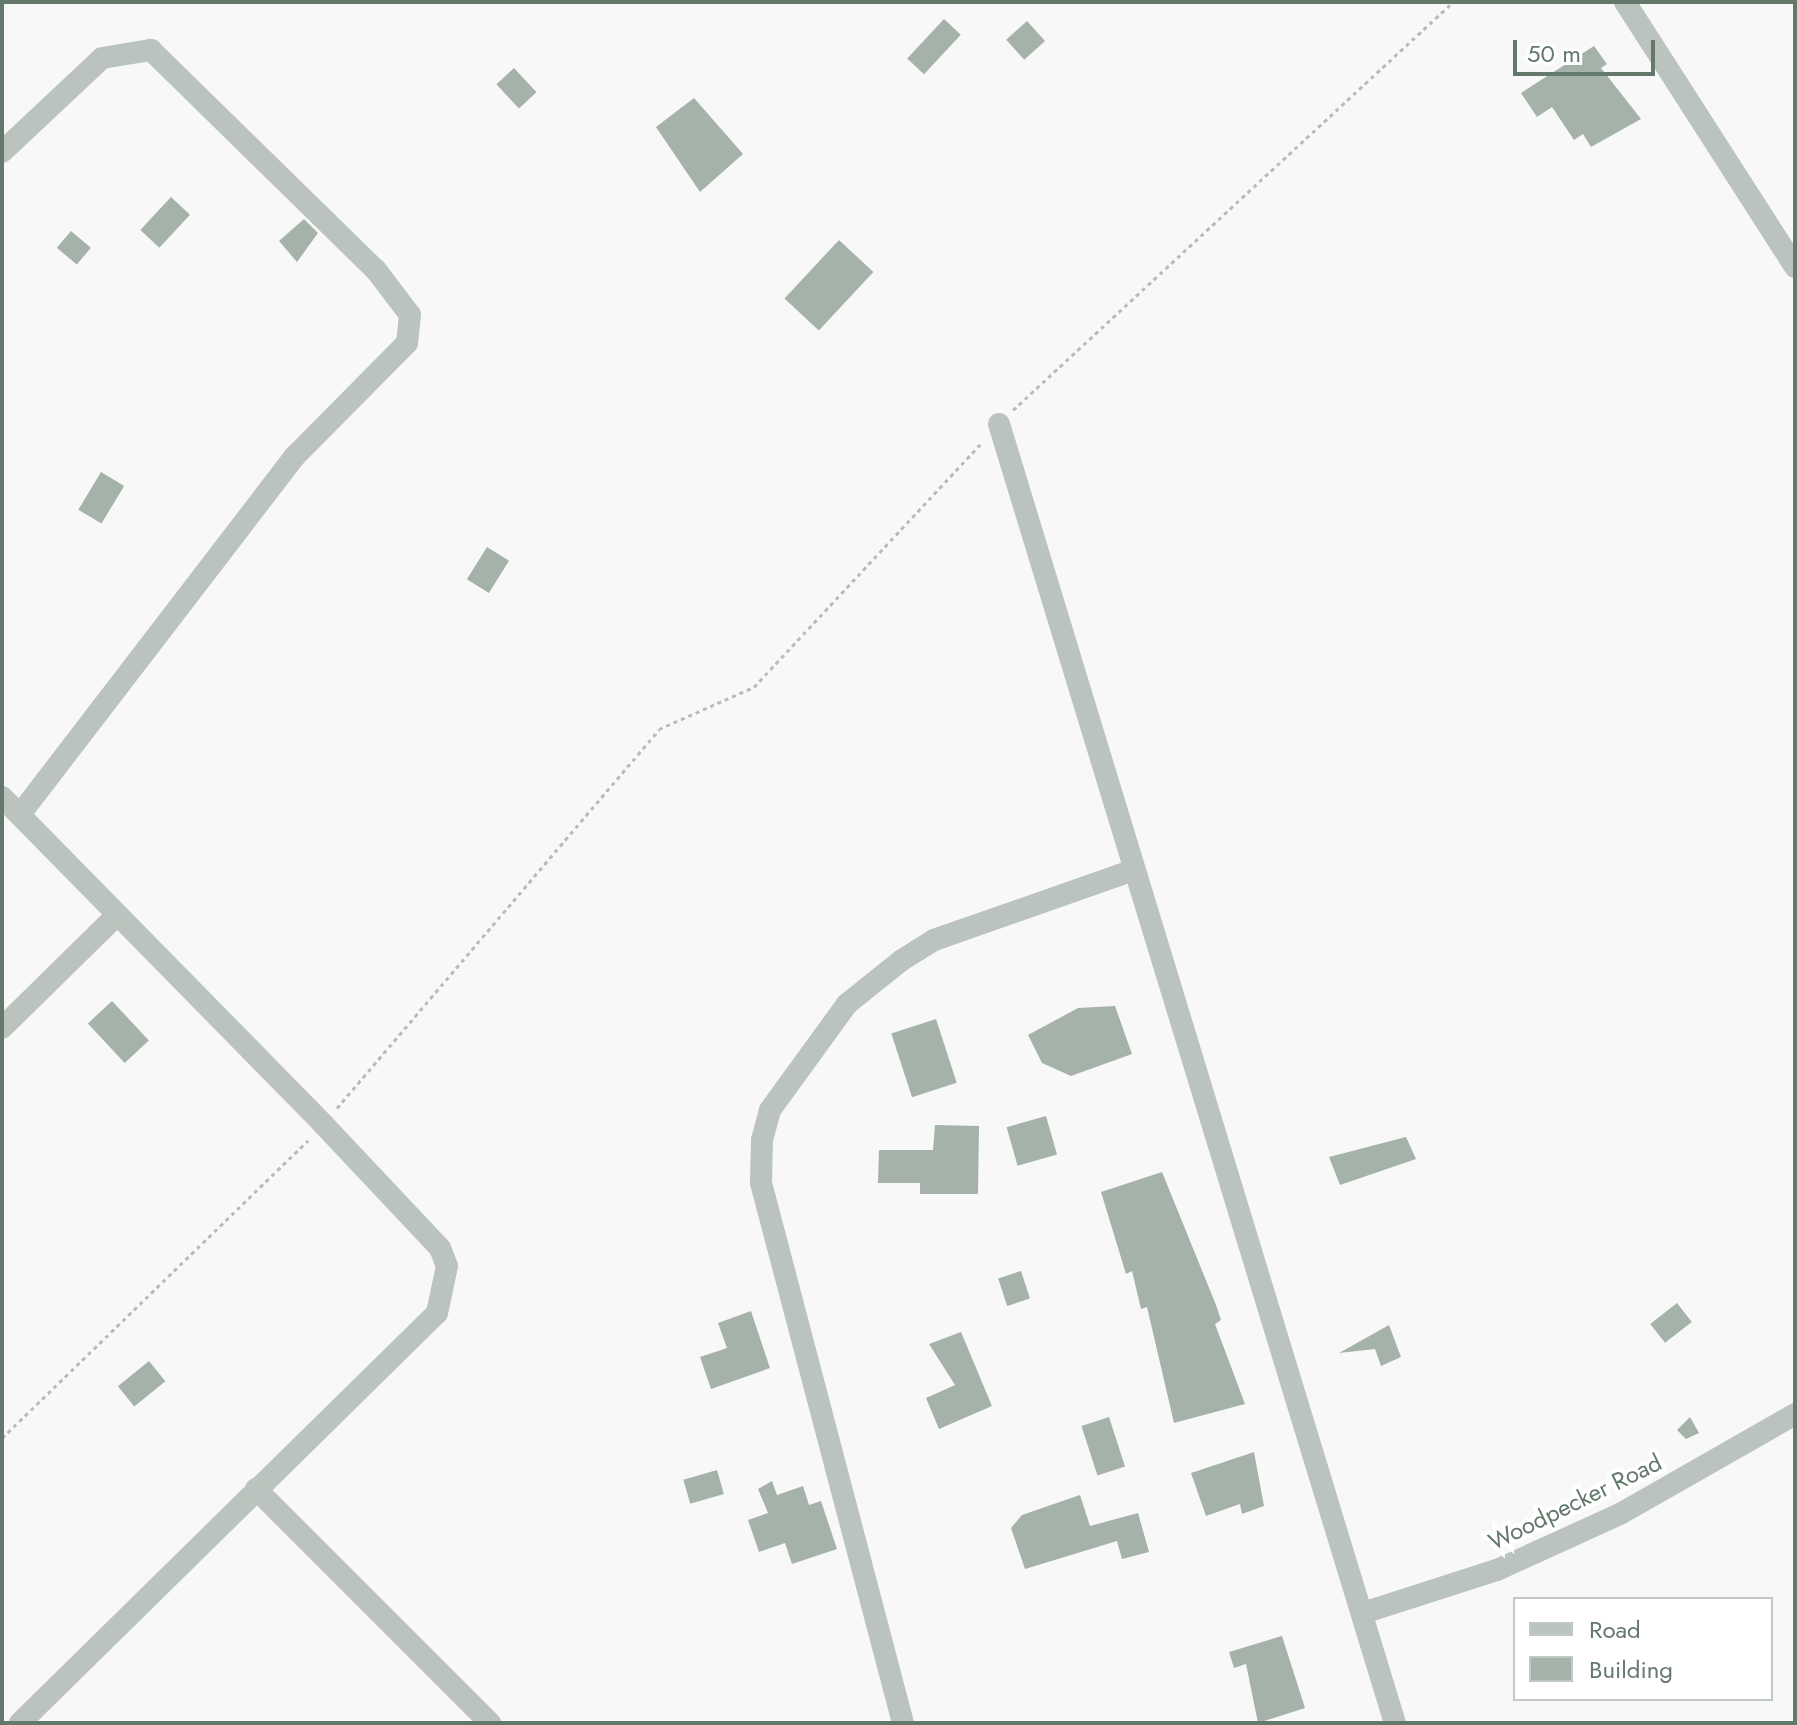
<!DOCTYPE html>
<html>
<head>
<meta charset="utf-8">
<style>
	body { margin:0 }
	#map { position:relative; width:1797px; height:1725px; overflow:hidden; background:#f9f8f8; font-family:Jost,sans-serif }
	div>[style] { position:absolute }
	.building>* { inset:0; background:#a5b2aa; transform-origin:0 0 }
	.path>* { height:3px; margin-top:-1.5px; transform-origin:0; background:repeating-linear-gradient(90deg,#b6bcb9 0 4px,transparent 0 8px) }
	.minor>* { height:22px; margin:-11px; padding:0 11px; transform-origin:11px; border-radius:11px; background:#bbc3be }
	span { translate:-50% -50%; white-space:nowrap; text-align:center; line-height:1.15; -webkit-text-stroke:8px #fff; paint-order:stroke }
	.street-label { font-size:24px; color:#64796c }
	.frame { position:absolute; inset:0; border:4px solid #64796c; pointer-events:none }
	.legend { position:absolute; left:1513px; top:1597px; width:260px; height:104px; box-sizing:border-box; background:#fff; border:2px solid #c1c9c4; margin:0; padding:10px 14px; list-style:none; font-size:24px; color:#64796c }
	.legend li { display:flex; align-items:center; gap:16px; height:40px }
	.legend b { width:40px; border:2px solid #c1c9c4 }
	.scale { position:absolute; left:1513px; top:40px; width:142px; height:36px; box-sizing:border-box; border:4px solid #64796c; border-top:0; padding-left:10px; font-size:24px; line-height:28px; white-space:nowrap; color:#64796c; -webkit-text-stroke:6px #fff; paint-order:stroke }
</style>
</head>
<body>
<div id="map">
	<div class="building">
		<i style="left:944px;top:19px;width:23px;height:54px;rotate:43deg"></i>
		<i style="left:1027px;top:21px;width:27px;height:28px;rotate:48deg"></i>
		<i style="clip-path:polygon(1594px 46px,1607px 64px,1601px 68px,1641px 119px,1591px 147px,1583px 134px,1574px 140px,1552px 107px,1537px 117px,1521px 93px)"></i>
		<i style="left:514px;top:68px;width:33px;height:24px;rotate:47deg"></i>
		<i style="clip-path:polygon(694px 98px,743px 154px,700px 192px,656px 127px)"></i>
		<i style="left:171px;top:197px;width:26px;height:45px;rotate:43deg"></i>
		<i style="clip-path:polygon(304px 219px,318px 233px,297px 262px,279px 241px)"></i>
		<i style="left:71px;top:231px;width:26px;height:22px;rotate:40deg"></i>
		<i style="left:839px;top:240px;width:47px;height:80px;rotate:43deg"></i>
		<i style="left:101px;top:472px;width:27px;height:44px;rotate:31deg"></i>
		<i style="left:487px;top:547px;width:26px;height:38px;rotate:32deg"></i>
		<i style="left:112px;top:1001px;width:54px;height:33px;rotate:47deg"></i>
		<i style="clip-path:polygon(1115px 1006px,1132px 1054px,1071px 1076px,1042px 1063px,1028px 1035px,1078px 1008px)"></i>
		<i style="left:936px;top:1019px;width:67px;height:47px;rotate:72deg"></i>
		<i style="left:1046px;top:1116px;width:40px;height:41px;rotate:74deg"></i>
		<i style="clip-path:polygon(935px 1125px,979px 1126px,978px 1194px,920px 1194px,920px 1183px,878px 1183px,879px 1150px,933px 1150px)"></i>
		<i style="clip-path:polygon(1406px 1137px,1416px 1159px,1340px 1185px,1329px 1157px)"></i>
		<i style="clip-path:polygon(1162px 1172px,1216px 1305px,1221px 1320px,1215px 1324px,1245px 1404px,1174px 1423px,1147px 1307px,1141px 1309px,1132px 1271px,1126px 1274px,1101px 1192px)"></i>
		<i style="left:1021px;top:1271px;width:29px;height:24px;rotate:72deg"></i>
		<i style="left:1677px;top:1303px;width:24px;height:34px;rotate:52deg"></i>
		<i style="clip-path:polygon(751px 1311px,770px 1368px,711px 1389px,700px 1357px,727px 1348px,718px 1323px)"></i>
		<i style="clip-path:polygon(1389px 1325px,1401px 1357px,1381px 1366px,1375px 1349px,1339px 1353px)"></i>
		<i style="clip-path:polygon(961px 1332px,992px 1406px,939px 1429px,926px 1398px,955px 1385px,929px 1344px)"></i>
		<i style="left:149px;top:1361px;width:26px;height:40px;rotate:51deg"></i>
		<i style="left:1109px;top:1417px;width:52px;height:29px;rotate:72deg"></i>
		<i style="clip-path:polygon(1690px 1417px,1699px 1433px,1686px 1439px,1677px 1430px)"></i>
		<i style="clip-path:polygon(1254px 1452px,1264px 1506px,1242px 1514px,1240px 1504px,1206px 1516px,1191px 1473px)"></i>
		<i style="left:717px;top:1470px;width:25px;height:35px;rotate:74deg"></i>
		<i style="clip-path:polygon(772px 1481px,777px 1495px,803px 1486px,809px 1505px,821px 1501px,837px 1549px,792px 1564px,785px 1543px,759px 1552px,748px 1520px,768px 1513px,758px 1489px)"></i>
		<i style="clip-path:polygon(1080px 1495px,1090px 1526px,1138px 1513px,1149px 1552px,1122px 1559px,1117px 1541px,1025px 1569px,1011px 1528px,1022px 1515px)"></i>
		<i style="clip-path:polygon(1282px 1636px,1305px 1708px,1258px 1723px,1246px 1664px,1234px 1668px,1229px 1652px)"></i>
	</div>
	<div class="path">
		<i style="left:1013px;top:410px;width:600px;rotate:-42.84deg"></i>
		<i style="left:337px;top:1108px;width:497px;rotate:-49.6deg"></i>
		<i style="left:659px;top:729px;width:104px;rotate:-23.9deg"></i>
		<i style="left:754px;top:687px;width:336px;rotate:-47deg"></i>
		<i style="left:2px;top:1438px;width:427px;rotate:-44.2deg"></i>
	</div>
	<div class="minor">
		<i style="left:1625px;top:2px;width:315px;rotate:57.3deg"></i>
		<i style="left:2px;top:152px;width:137px;rotate:-43.2deg"></i>
		<i style="left:102px;top:58px;width:50px;rotate:-9.3deg"></i>
		<i style="left:151px;top:50px;width:315px;rotate:44.4deg"></i>
		<i style="left:376px;top:270px;width:56px;rotate:52.9deg"></i>
		<i style="left:410px;top:315px;width:28px;rotate:96deg"></i>
		<i style="left:407px;top:343px;width:159px;rotate:134.7deg"></i>
		<i style="left:295px;top:456px;width:452px;rotate:127.5deg"></i>
		<i style="left:999px;top:424px;width:1358px;rotate:73.05deg"></i>
		<i style="left:2px;top:797px;width:460px;rotate:45.5deg"></i>
		<i style="left:324px;top:1125px;width:169px;rotate:46.7deg"></i>
		<i style="left:440px;top:1248px;width:19px;rotate:69deg"></i>
		<i style="left:447px;top:1266px;width:48px;rotate:102deg"></i>
		<i style="left:437px;top:1313px;width:585px;rotate:135.48deg"></i>
		<i style="left:2px;top:1028px;width:161px;rotate:-44.5deg"></i>
		<i style="left:256px;top:1489px;width:331px;rotate:45deg"></i>
		<i style="left:1366px;top:1612px;width:138px;rotate:-17.8deg"></i>
		<i style="left:1497px;top:1570px;width:135px;rotate:-24.5deg"></i>
		<i style="left:1620px;top:1514px;width:202px;rotate:-29.7deg"></i>
		<i style="left:903px;top:1723px;width:558px;rotate:-104.73deg"></i>
		<i style="left:761px;top:1183px;width:43px;rotate:-88.7deg"></i>
		<i style="left:762px;top:1140px;width:31px;rotate:-75deg"></i>
		<i style="left:770px;top:1110px;width:131px;rotate:-54deg"></i>
		<i style="left:847px;top:1004px;width:70px;rotate:-38.7deg"></i>
		<i style="left:902px;top:960px;width:38px;rotate:-32deg"></i>
		<i style="left:934px;top:940px;width:212px;rotate:-19.3deg"></i>
	</div>
	<div class="street-label">
		<span style="left:1575px;top:1502px;rotate:-26deg">Woodpecker Road</span>
	</div>
	<div class="frame"></div>
	<ul class="legend">
	<li><b style="height:10px;background:#bbc3be"></b>Road</li>
	<li><b style="height:22px;background:#a5b2aa"></b>Building</li>
	</ul>
	<div class="scale">50 m</div>
</div>
</body>
</html>
